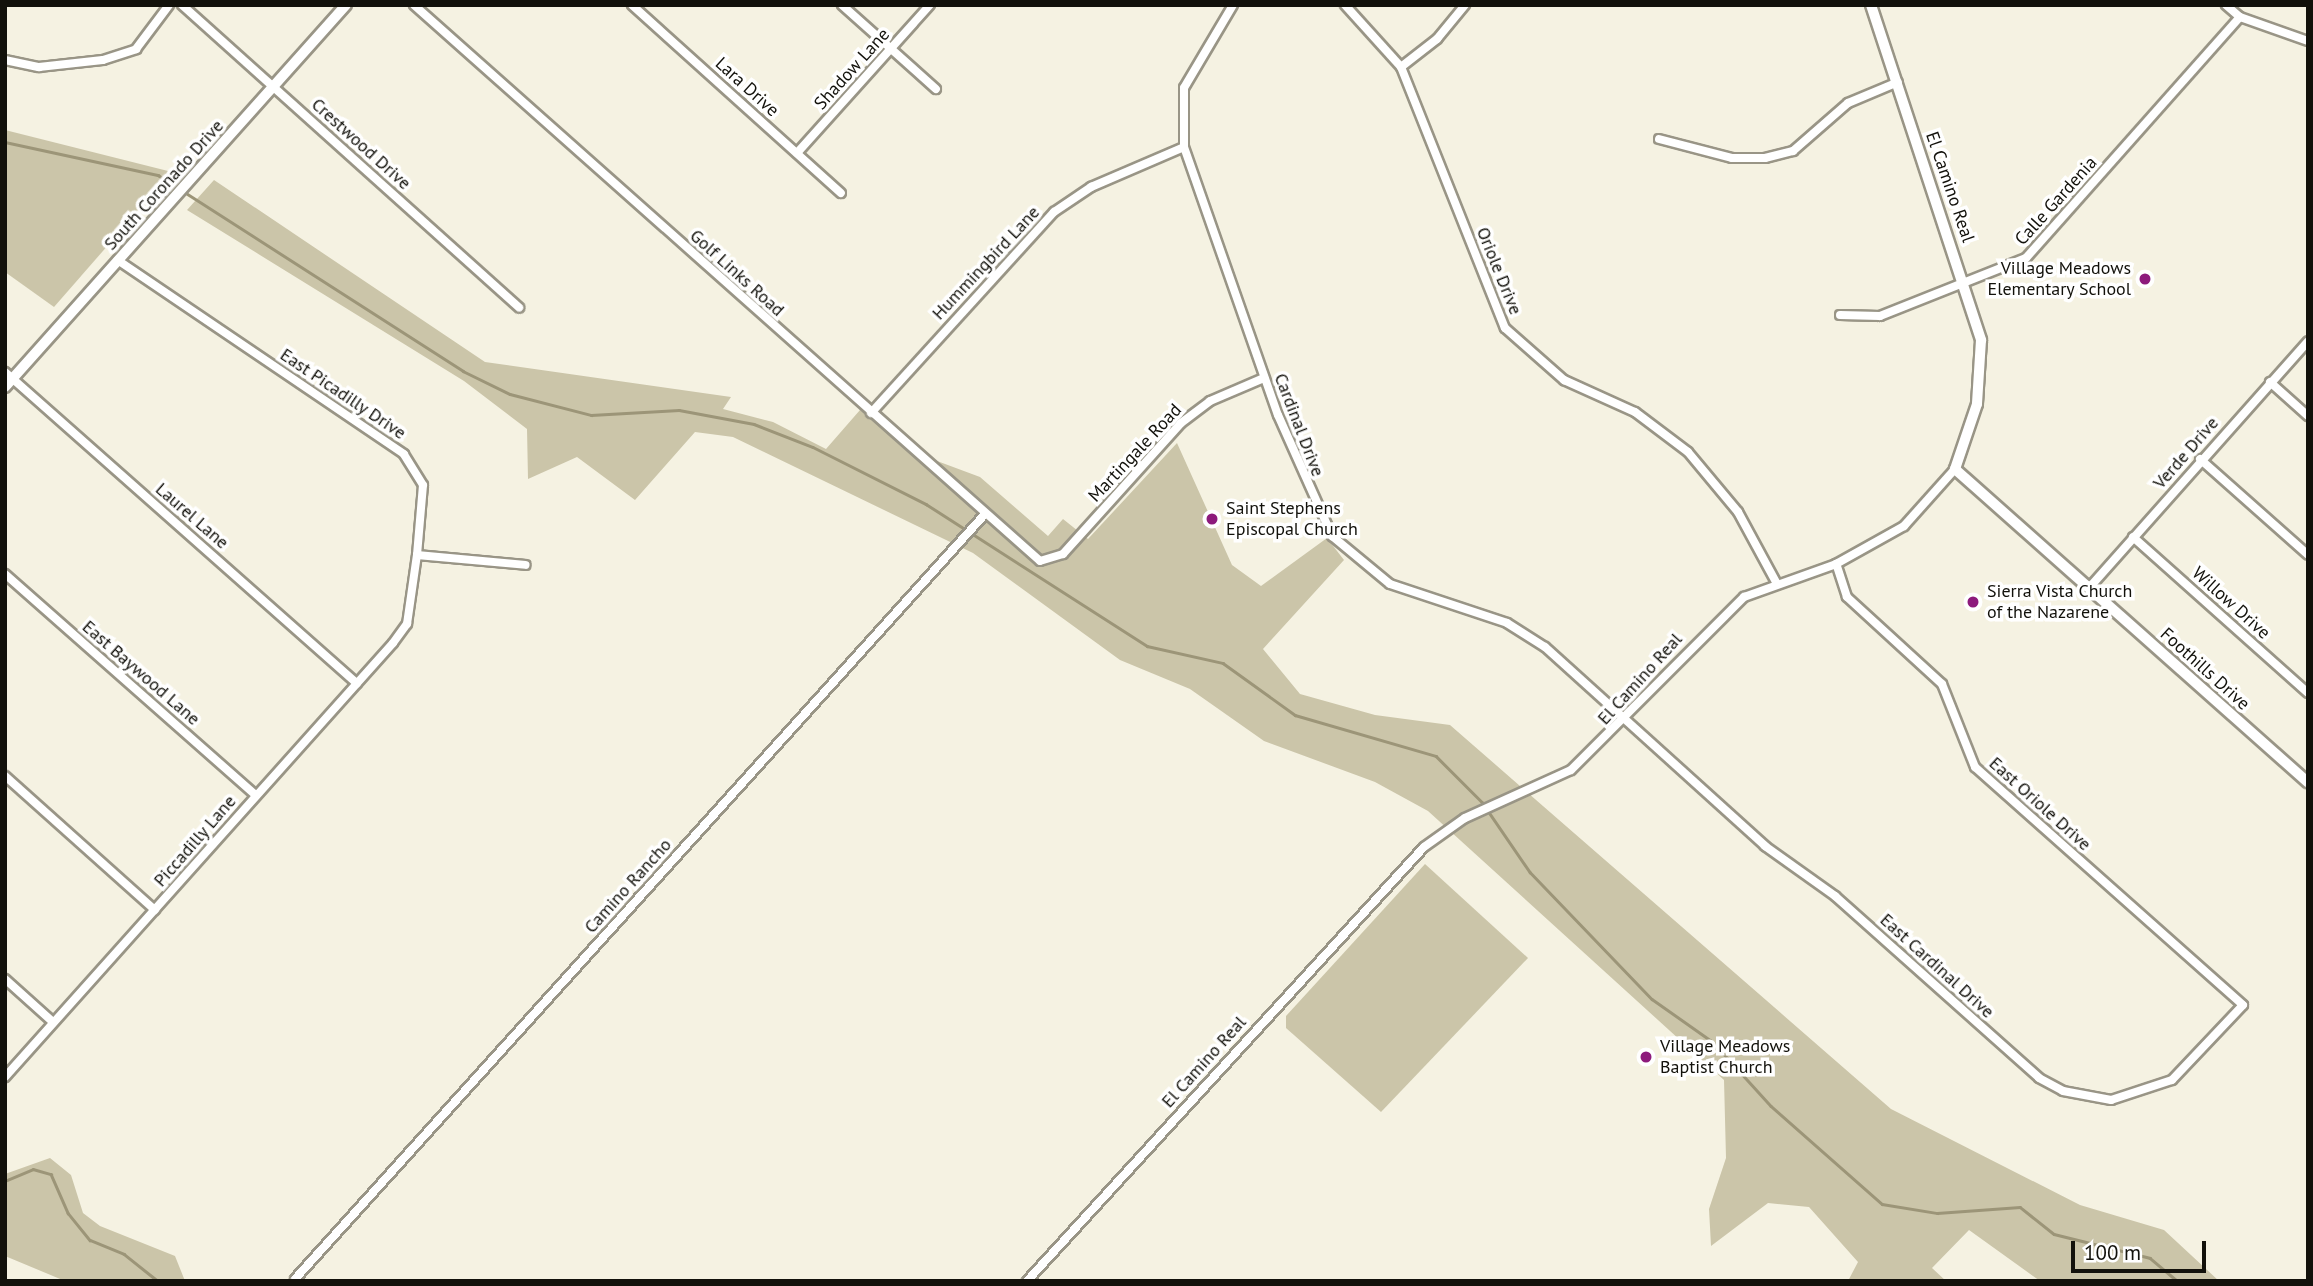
<!DOCTYPE html>
<html>
<head>
<meta charset="utf-8">
<style>
	body { margin:0 }
	#map { position:relative; width:2313px; height:1286px; overflow:hidden; background:#f5f2e2; font-family:"PT Sans",sans-serif }
	div>[style] { position:absolute }
	.green>* { inset:0; background:#cbc5a9 }
	.stream>* { height:2.5px; margin:-1.25px; padding:0 1.25px; transform-origin:1.25px; border-radius:1.25px; background:#9c9578 }
	.roads { filter:drop-shadow(2px 0 #999586) drop-shadow(-2px 0 #999586) drop-shadow(0 2px #999586) drop-shadow(0 -2px #999586) }
	.minor>* { height:8px; margin:-4px; padding:0 4px; transform-origin:4px; border-radius:4px; background:#fff }
	.tertiary>* { height:10px; margin:-5px; padding:0 5px; transform-origin:5px; border-radius:5px; background:#fff }
	.dots>* { width:19px; height:19px; translate:-50% -50%; box-sizing:border-box; border:4px solid #fff; border-radius:50% }
	span { translate:-50% -50%; white-space:nowrap; text-align:center; line-height:1.15; -webkit-text-stroke:7px #fff; paint-order:stroke }
	.street-label { font-size:18px; color:#12110b }
	.poi-label { font-size:18px; color:#12110b }
	.right { translate:-100% -50%; text-align:right }
	.left { translate:0 -50%; text-align:left }
	.frame { position:absolute; inset:0; border:7px solid #12110b; pointer-events:none }
	.scale { position:absolute; left:2071px; top:1241px; width:135px; height:32px; box-sizing:border-box; border:4px solid #12110b; border-top:0; padding-left:9px; font-size:21px; line-height:24px; white-space:nowrap; color:#12110b; -webkit-text-stroke:5px #fff; paint-order:stroke }
</style>
</head>
<body>
<div id="map">
	<div class="green">
		<i style="clip-path:polygon(5px 130px,172px 172px,54px 307px,5px 272px)"></i>
		<i style="clip-path:polygon(214px 180px,485px 362px,731px 397px,723px 409px,773px 422px,826px 449px,860px 410px,929px 458px,980px 477px,1048px 536px,1063px 519px,1088px 539px,1177px 443px,1232px 565px,1261px 586px,1327px 538px,1344px 560px,1263px 649px,1300px 694px,1375px 715px,1450px 725px,1891px 1109px,2080px 1205px,2164px 1230px,2219px 1281px,2040px 1281px,1969px 1230px,1932px 1268px,1946px 1281px,1848px 1281px,1858px 1262px,1809px 1207px,1768px 1203px,1711px 1246px,1709px 1209px,1726px 1158px,1724px 1080px,1428px 811px,1375px 782px,1264px 741px,1190px 689px,1120px 660px,973px 553px,733px 437px,695px 432px,635px 500px,577px 457px,528px 479px,527px 429px,464px 381px,187px 210px)"></i>
		<i style="clip-path:polygon(1425px 864px,1528px 958px,1381px 1112px,1286px 1028px,1286px 1016px)"></i>
		<i style="clip-path:polygon(50px 1158px,71px 1175px,83px 1213px,100px 1226px,175px 1256px,185px 1281px,65px 1281px,5px 1256px,5px 1174px)"></i>
	</div>
	<div class="stream">
		<i style="left:5px;top:142px;width:157px;rotate:12.2deg"></i>
		<i style="left:158px;top:175px;width:363px;rotate:32.7deg"></i>
		<i style="left:463px;top:371px;width:52px;rotate:26.1deg"></i>
		<i style="left:510px;top:394px;width:84px;rotate:14.5deg"></i>
		<i style="left:591px;top:415px;width:88px;rotate:-3.3deg"></i>
		<i style="left:679px;top:410px;width:76px;rotate:10.6deg"></i>
		<i style="left:754px;top:424px;width:63px;rotate:21.3deg"></i>
		<i style="left:813px;top:447px;width:127px;rotate:26.8deg"></i>
		<i style="left:926px;top:504px;width:263px;rotate:32.7deg"></i>
		<i style="left:1147px;top:646px;width:78px;rotate:12.6deg"></i>
		<i style="left:1223px;top:663px;width:89px;rotate:35.8deg"></i>
		<i style="left:1295px;top:715px;width:147px;rotate:16.2deg"></i>
		<i style="left:1436px;top:756px;width:65px;rotate:45deg"></i>
		<i style="left:1482px;top:802px;width:85px;rotate:55.6deg"></i>
		<i style="left:1530px;top:872px;width:176px;rotate:46.2deg"></i>
		<i style="left:1652px;top:999px;width:75px;rotate:35.2deg"></i>
		<i style="left:1713px;top:1042px;width:86px;rotate:47.8deg"></i>
		<i style="left:1771px;top:1106px;width:148px;rotate:41.4deg"></i>
		<i style="left:1882px;top:1204px;width:56px;rotate:9.3deg"></i>
		<i style="left:1937px;top:1213px;width:83px;rotate:-4.1deg"></i>
		<i style="left:2020px;top:1207px;width:43px;rotate:38.5deg"></i>
		<i style="left:2054px;top:1234px;width:99px;rotate:14deg"></i>
		<i style="left:2150px;top:1258px;width:35px;rotate:40deg"></i>
		<i style="left:5px;top:1181px;width:30px;rotate:-23deg"></i>
		<i style="left:33px;top:1169px;width:19px;rotate:16deg"></i>
		<i style="left:51px;top:1174px;width:43px;rotate:66.4deg"></i>
		<i style="left:68px;top:1213px;width:35px;rotate:51deg"></i>
		<i style="left:90px;top:1240px;width:37px;rotate:22deg"></i>
		<i style="left:124px;top:1254px;width:43px;rotate:38.5deg"></i>
	</div>
	<div class="roads">
		<div class="minor">
			<i style="left:182px;top:5px;width:453px;rotate:41.9deg"></i>
			<i style="left:414px;top:5px;width:837px;rotate:41.61deg"></i>
			<i style="left:1040px;top:561px;width:24px;rotate:-17deg"></i>
			<i style="left:1063px;top:554px;width:176px;rotate:-48deg"></i>
			<i style="left:1181px;top:423px;width:36px;rotate:-37deg"></i>
			<i style="left:1210px;top:401px;width:59px;rotate:-23.1deg"></i>
			<i style="left:632px;top:5px;width:281px;rotate:42deg"></i>
			<i style="left:842px;top:5px;width:126px;rotate:41.8deg"></i>
			<i style="left:1233px;top:5px;width:96px;rotate:120.6deg"></i>
			<i style="left:1184px;top:88px;width:59px;rotate:90deg"></i>
			<i style="left:1184px;top:147px;width:284px;rotate:70.7deg"></i>
			<i style="left:1278px;top:415px;width:133px;rotate:65.9deg"></i>
			<i style="left:1332px;top:536px;width:75px;rotate:39.6deg"></i>
			<i style="left:1390px;top:584px;width:123px;rotate:18.4deg"></i>
			<i style="left:1507px;top:623px;width:45px;rotate:32.3deg"></i>
			<i style="left:1545px;top:647px;width:297px;rotate:42.1deg"></i>
			<i style="left:1765px;top:846px;width:86px;rotate:35.5deg"></i>
			<i style="left:1835px;top:896px;width:273px;rotate:41.7deg"></i>
			<i style="left:2039px;top:1078px;width:27px;rotate:28deg"></i>
			<i style="left:2063px;top:1091px;width:49px;rotate:10.6deg"></i>
			<i style="left:2111px;top:1100px;width:64px;rotate:-18.2deg"></i>
			<i style="left:2172px;top:1080px;width:103px;rotate:-46.6deg"></i>
			<i style="left:2243px;top:1005px;width:358px;rotate:-138.4deg"></i>
			<i style="left:1975px;top:767px;width:89px;rotate:-111.7deg"></i>
			<i style="left:1942px;top:684px;width:129px;rotate:-137.5deg"></i>
			<i style="left:1847px;top:597px;width:35px;rotate:-108deg"></i>
			<i style="left:1345px;top:5px;width:84px;rotate:47.9deg"></i>
			<i style="left:1401px;top:67px;width:281px;rotate:68.3deg"></i>
			<i style="left:1505px;top:328px;width:79px;rotate:41.4deg"></i>
			<i style="left:1564px;top:380px;width:78px;rotate:24.3deg"></i>
			<i style="left:1635px;top:412px;width:66px;rotate:37deg"></i>
			<i style="left:1688px;top:452px;width:78px;rotate:50.2deg"></i>
			<i style="left:1738px;top:512px;width:80px;rotate:61.5deg"></i>
			<i style="left:2226px;top:5px;width:18px;rotate:41deg"></i>
			<i style="left:2240px;top:17px;width:72px;rotate:19.4deg"></i>
			<i style="left:5px;top:60px;width:35px;rotate:12deg"></i>
			<i style="left:39px;top:67px;width:64px;rotate:-6.2deg"></i>
			<i style="left:103px;top:60px;width:35px;rotate:-18deg"></i>
			<i style="left:136px;top:49px;width:55px;rotate:-53.1deg"></i>
			<i style="left:1401px;top:67px;width:46px;rotate:-37.9deg"></i>
			<i style="left:1437px;top:39px;width:44px;rotate:-50.5deg"></i>
			<i style="left:1659px;top:139px;width:75px;rotate:14.6deg"></i>
			<i style="left:1732px;top:158px;width:33px"></i>
			<i style="left:1765px;top:158px;width:29px;rotate:-14deg"></i>
			<i style="left:1793px;top:151px;width:73px;rotate:-41.1deg"></i>
			<i style="left:1848px;top:103px;width:54px;rotate:-22.8deg"></i>
			<i style="left:797px;top:153px;width:199px;rotate:-48.1deg"></i>
			<i style="left:1840px;top:315px;width:40px;rotate:1.4deg"></i>
			<i style="left:1880px;top:316px;width:157px;rotate:-21.7deg"></i>
			<i style="left:2026px;top:258px;width:322px;rotate:-48.4deg"></i>
			<i style="left:5px;top:372px;width:470px;rotate:41.5deg"></i>
			<i style="left:2270px;top:382px;width:51px;rotate:41.8deg"></i>
			<i style="left:871px;top:413px;width:272px;rotate:-47.7deg"></i>
			<i style="left:1054px;top:212px;width:45px;rotate:-34deg"></i>
			<i style="left:1091px;top:187px;width:101px;rotate:-23.3deg"></i>
			<i style="left:2200px;top:459px;width:144px;rotate:41.6deg"></i>
			<i style="left:2133px;top:537px;width:234px;rotate:41.7deg"></i>
			<i style="left:417px;top:555px;width:109px;rotate:5.2deg"></i>
			<i style="left:5px;top:574px;width:334px;rotate:41.4deg"></i>
			<i style="left:2089px;top:588px;width:330px;rotate:-48.4deg"></i>
			<i style="left:5px;top:776px;width:201px;rotate:41.8deg"></i>
			<i style="left:5px;top:979px;width:64px;rotate:41.9deg"></i>
			<i style="left:5px;top:1077px;width:582px;rotate:-48.2deg"></i>
			<i style="left:393px;top:643px;width:24px;rotate:-54deg"></i>
			<i style="left:407px;top:624px;width:70px;rotate:-81.8deg"></i>
			<i style="left:417px;top:555px;width:70px;rotate:-85.1deg"></i>
			<i style="left:423px;top:485px;width:36px;rotate:-122deg"></i>
			<i style="left:404px;top:454px;width:346px;rotate:-145.9deg"></i>
			<i style="left:295px;top:1279px;width:1030px;rotate:-47.95deg"></i>
			<i style="left:1027px;top:1281px;width:588px;rotate:-47.55deg"></i>
			<i style="left:1424px;top:847px;width:50px;rotate:-35.3deg"></i>
			<i style="left:1465px;top:818px;width:116px;rotate:-24.4deg"></i>
			<i style="left:1571px;top:770px;width:245px;rotate:-45deg"></i>
			<i style="left:1744px;top:597px;width:98px;rotate:-19.7deg"></i>
			<i style="left:1836px;top:564px;width:78px;rotate:-29.2deg"></i>
			<i style="left:1904px;top:526px;width:76px;rotate:-48.2deg"></i>
		</div>
		<div class="tertiary">
			<i style="left:1871px;top:5px;width:353px;rotate:71.8deg"></i>
			<i style="left:1981px;top:340px;width:64px;rotate:93.6deg"></i>
			<i style="left:1977px;top:404px;width:69px;rotate:108.7deg"></i>
			<i style="left:1955px;top:469px;width:472px;rotate:41.6deg"></i>
			<i style="left:5px;top:387px;width:512px;rotate:-48.25deg"></i>
		</div>
	</div>
	<div class="dots">
		<i style="left:2145px;top:279px;background:#8d1a7c"></i>
		<i style="left:1212px;top:519px;background:#8d1a7c"></i>
		<i style="left:1973px;top:602px;background:#8d1a7c"></i>
		<i style="left:1646px;top:1057px;background:#8d1a7c"></i>
	</div>
	<div class="street-label">
		<span style="left:852px;top:69px;rotate:-48deg">Shadow Lane</span>
		<span style="left:747px;top:87px;rotate:42deg">Lara Drive</span>
		<span style="left:361px;top:144px;rotate:42deg">Crestwood Drive</span>
		<span style="left:164px;top:185px;rotate:-48deg">South Coronado Drive</span>
		<span style="left:1950px;top:187px;rotate:71deg">El Camino Real</span>
		<span style="left:2056px;top:201px;rotate:-48deg">Calle Gardenia</span>
		<span style="left:986px;top:263px;rotate:-47deg">Hummingbird Lane</span>
		<span style="left:1499px;top:271px;rotate:68deg">Oriole Drive</span>
		<span style="left:737px;top:273px;rotate:42deg">Golf Links Road</span>
		<span style="left:343px;top:394px;rotate:34deg">East Picadilly Drive</span>
		<span style="left:1299px;top:425px;rotate:69deg">Cardinal Drive</span>
		<span style="left:1135px;top:453px;rotate:-47deg">Martingale Road</span>
		<span style="left:2186px;top:453px;rotate:-49deg">Verde Drive</span>
		<span style="left:192px;top:516px;rotate:41deg">Laurel Lane</span>
		<span style="left:2231px;top:603px;rotate:42deg">Willow Drive</span>
		<span style="left:2205px;top:669px;rotate:42deg">Foothills Drive</span>
		<span style="left:141px;top:673px;rotate:41deg">East Baywood Lane</span>
		<span style="left:1640px;top:679px;rotate:-48deg">El Camino Real</span>
		<span style="left:2040px;top:804px;rotate:42deg">East Oriole Drive</span>
		<span style="left:195px;top:841px;rotate:-49deg">Piccadilly Lane</span>
		<span style="left:628px;top:886px;rotate:-48deg">Camino Rancho</span>
		<span style="left:1937px;top:966px;rotate:42deg">East Cardinal Drive</span>
		<span style="left:1204px;top:1062px;rotate:-48deg">El Camino Real</span>
	</div>
	<div class="poi-label">
		<span class="right" style="left:2131px;top:279px">Village Meadows<br>Elementary School</span>
		<span class="left" style="left:1226px;top:519px">Saint Stephens<br>Episcopal Church</span>
		<span class="left" style="left:1987px;top:602px">Sierra Vista Church<br>of the Nazarene</span>
		<span class="left" style="left:1660px;top:1057px">Village Meadows<br>Baptist Church</span>
	</div>
	<div class="frame"></div>
	<div class="scale">100 m</div>
</div>
</body>
</html>
